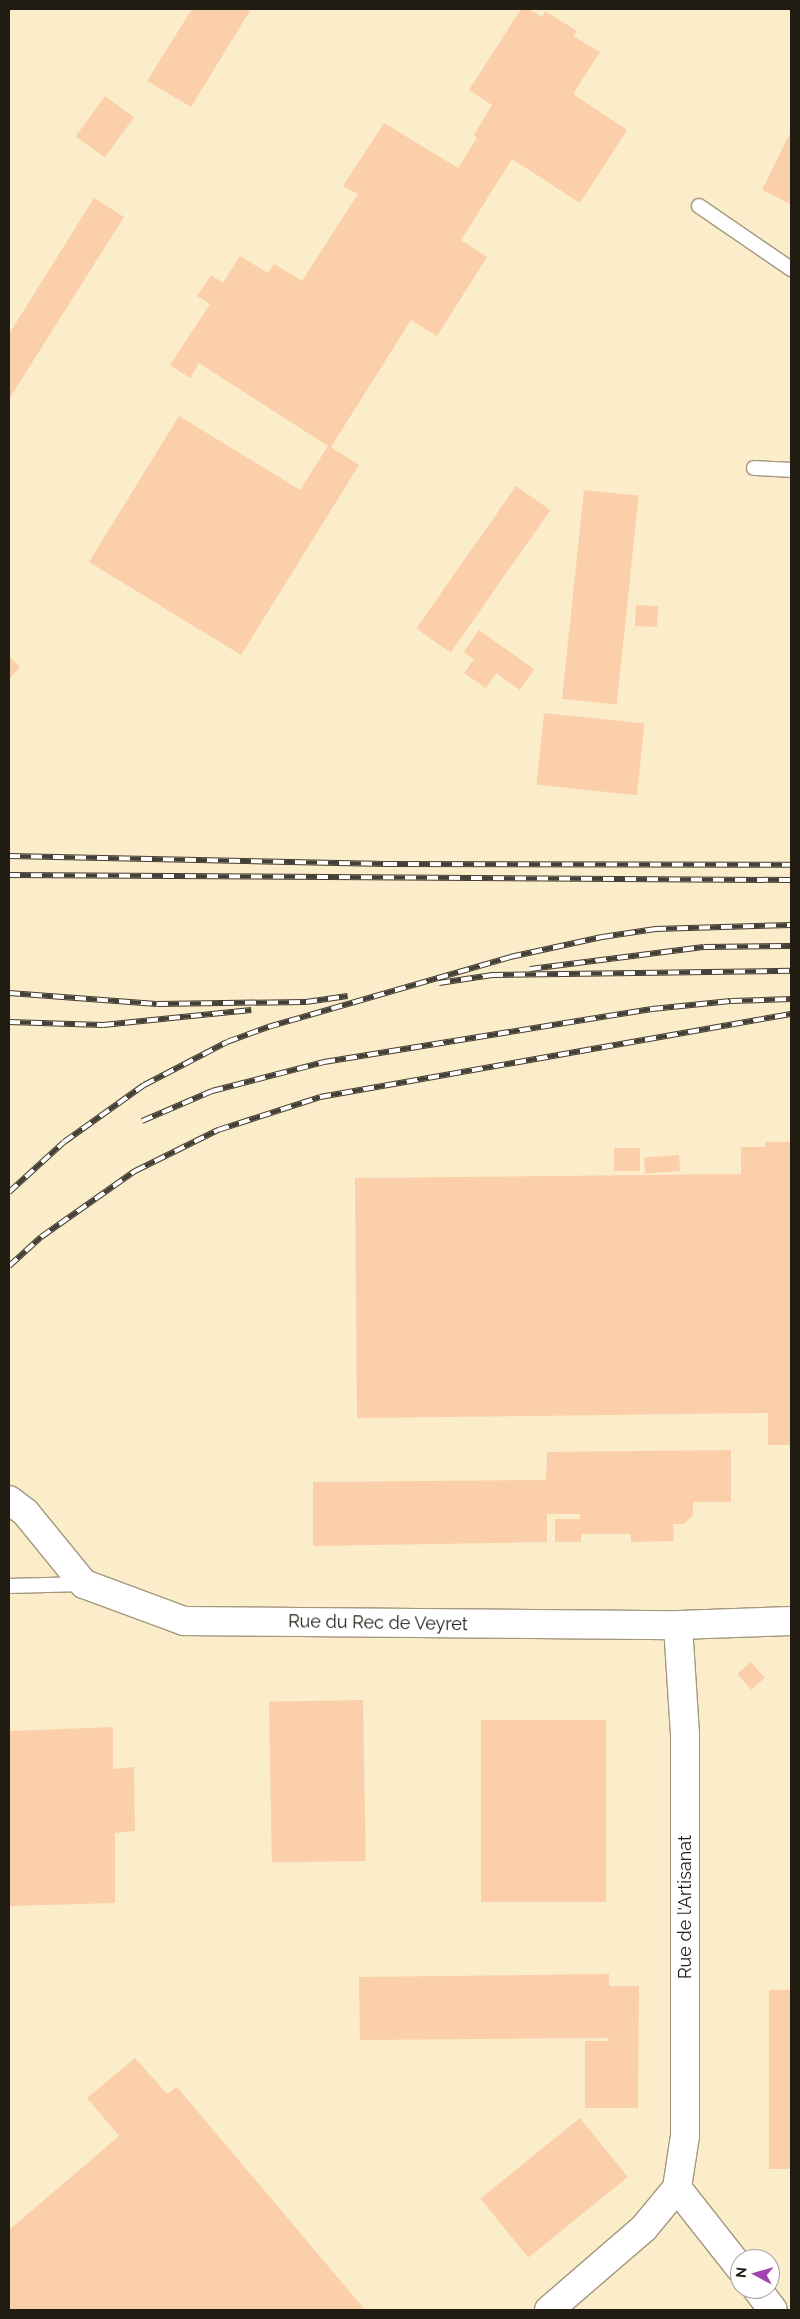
<!DOCTYPE html>
<html>
<head>
<meta charset="utf-8">
<style>
	body { margin:0 }
	#map { position:relative; width:800px; height:2319px; overflow:hidden; background:#fff8e8; font-family:Raleway,sans-serif }
	div>[style] { position:absolute }
	.built>* { inset:0; background:#fbecca }
	.building>* { inset:0; background:#fbcfaa; transform-origin:0 0 }
	.roads { filter:drop-shadow(1px 0 #a3987f) drop-shadow(-1px 0 #a3987f) drop-shadow(0 1px #a3987f) drop-shadow(0 -1px #a3987f) }
	.service>* { height:14px; margin:-7px; padding:0 7px; transform-origin:7px; border-radius:7px; background:#fff }
	.minor>* { height:28px; margin:-14px; padding:0 14px; transform-origin:14px; border-radius:14px; background:#fff }
	.rail>* { height:5.5px; margin-top:-2.75px; transform-origin:0; background:repeating-linear-gradient(90deg,#fff 0 11px,#454035 0 22px); box-sizing:border-box; border-block:1px solid #454035 }
	span { translate:-50% -50%; white-space:nowrap; text-align:center; line-height:1.15; -webkit-text-stroke:5px #fff; paint-order:stroke }
	.street-label { font-size:18px; color:#201c12 }
	.frame { position:absolute; inset:0; border:10px solid #201c12; pointer-events:none }
	.north { position:absolute; left:730px; top:2249px; width:50px; height:50px; box-sizing:border-box; background:#fff; border:1px solid #a6a4a0; border-radius:50%; rotate:276deg; font-size:14px; font-weight:700; line-height:20px; text-align:center; color:#201c12 }
	.north::after { content:''; display:block; margin:auto; width:18px; height:22px; background:#9f45b0; clip-path:polygon(50% 0,100% 100%,50% 72%,0 100%) }
</style>
</head>
<body>
<div id="map">
	<div class="built">
		<i style="clip-path:polygon(evenodd,9px 9px,791px 9px,791px 2310px,9px 2310px,9px 9px,740px 2259px,770px 2259px,770px 2289px,740px 2289px,740px 2259px)"></i>
	</div>
	<div class="building">
		<i style="clip-path:polygon(192px 9px,251px 9px,191px 107px,147px 81px)"></i>
		<i style="clip-path:polygon(521px 9px,529px 9px,542px 17px,545px 11px,577px 31px,573px 36px,600px 52px,573px 94px,627px 130px,580px 203px,512px 159px,461px 240px,487px 257px,437px 336px,411px 320px,331px 447px,359px 465px,241px 655px,89px 562px,179px 416px,300px 490px,328px 446px,199px 363px,190px 378px,170px 365px,210px 304px,197px 296px,211px 275px,223px 283px,240px 256px,268px 273px,274px 264px,302px 281px,358px 194px,343px 186px,384px 123px,458px 168px,477px 138px,474px 135px,492px 105px,469px 90px)"></i>
		<i style="left:105px;top:96px;width:36px;height:50px;rotate:36deg"></i>
		<i style="clip-path:polygon(791px 131px,791px 204px,762px 190px)"></i>
		<i style="clip-path:polygon(94px 198px,124px 217px,9px 399px,9px 334px)"></i>
		<i style="left:516px;top:486px;width:42px;height:174px;rotate:35deg"></i>
		<i style="left:584px;top:490px;width:55px;height:210px;rotate:6deg"></i>
		<i style="left:636px;top:605px;width:22px;height:21px;rotate:3deg"></i>
		<i style="clip-path:polygon(479px 630px,534px 669px,520px 690px,496px 673px,486px 688px,464px 673px,474px 659px,464px 652px)"></i>
		<i style="clip-path:polygon(9px 657px,20px 667px,9px 679px)"></i>
		<i style="left:544px;top:713px;width:101px;height:72px;rotate:6deg"></i>
		<i style="clip-path:polygon(765px 1142px,791px 1142px,791px 1445px,768px 1445px,768px 1413px,357px 1418px,355px 1178px,741px 1174px,741px 1147px,765px 1147px)"></i>
		<i style="left:640px;top:1148px;width:23px;height:26px;rotate:90deg"></i>
		<i style="left:679px;top:1155px;width:16px;height:35px;rotate:86deg"></i>
		<i style="clip-path:polygon(731px 1450px,731px 1502px,693px 1502px,693px 1515px,684px 1524px,673px 1524px,674px 1541px,631px 1542px,631px 1534px,581px 1534px,581px 1542px,555px 1542px,555px 1519px,580px 1519px,580px 1514px,547px 1514px,547px 1542px,313px 1546px,313px 1482px,546px 1480px,547px 1452px)"></i>
		<i style="left:751px;top:1662px;width:21px;height:18px;rotate:49deg"></i>
		<i style="left:363px;top:1700px;width:161px;height:94px;rotate:89deg"></i>
		<i style="left:481px;top:1720px;width:125px;height:182px"></i>
		<i style="clip-path:polygon(9px 1727px,10px 1731px,113px 1727px,113px 1769px,134px 1767px,135px 1831px,115px 1833px,115px 1903px,9px 1906px)"></i>
		<i style="clip-path:polygon(609px 1974px,609px 1986px,639px 1986px,638px 2108px,585px 2108px,585px 2041px,609px 2041px,608px 2038px,360px 2040px,359px 1977px)"></i>
		<i style="left:791px;top:1990px;width:179px;height:22px;rotate:90deg"></i>
		<i style="clip-path:polygon(135px 2058px,167px 2094px,177px 2087px,365px 2310px,9px 2310px,9px 2230px,119px 2136px,87px 2098px)"></i>
		<i style="left:580px;top:2118px;width:76px;height:128px;rotate:51deg"></i>
	</div>
	<div class="roads">
		<div class="service">
			<i style="left:699px;top:206px;width:112px;rotate:34.4deg"></i>
			<i style="left:754px;top:468px;width:37px;rotate:3deg"></i>
			<i style="left:9px;top:1586px;width:75px;rotate:-1.5deg"></i>
		</div>
		<div class="minor">
			<i style="left:9px;top:1500px;width:21px;rotate:37deg"></i>
			<i style="left:26px;top:1513px;width:92px;rotate:50.8deg"></i>
			<i style="left:84px;top:1584px;width:107px;rotate:20.3deg"></i>
			<i style="left:184px;top:1621px;width:494px;rotate:0.5deg"></i>
			<i style="left:678px;top:1625px;width:113px;rotate:-2deg"></i>
			<i style="left:677px;top:2188px;width:102px;rotate:51.8deg"></i>
			<i style="left:757px;top:2289px;width:26px;rotate:53deg"></i>
			<i style="left:549px;top:2310px;width:125px;rotate:-40.8deg"></i>
			<i style="left:644px;top:2228px;width:52px;rotate:-50.5deg"></i>
			<i style="left:677px;top:2188px;width:53px;rotate:-81.3deg"></i>
			<i style="left:685px;top:2136px;width:402px;rotate:-90deg"></i>
			<i style="left:685px;top:1734px;width:109px;rotate:-93.7deg"></i>
		</div>
	</div>
	<div class="rail">
		<i style="left:9px;top:856px;width:377px;rotate:1.2deg"></i>
		<i style="left:386px;top:864px;width:405px;rotate:0.1deg"></i>
		<i style="left:9px;top:875px;width:782px;rotate:0.37deg"></i>
		<i style="left:530px;top:969px;width:175px;rotate:-7.2deg"></i>
		<i style="left:704px;top:947px;width:87px;rotate:-0.7deg"></i>
		<i style="left:439px;top:983px;width:54px;rotate:-8.6deg"></i>
		<i style="left:492px;top:975px;width:299px;rotate:-0.8deg"></i>
		<i style="left:9px;top:993px;width:148px;rotate:4.3deg"></i>
		<i style="left:157px;top:1004px;width:149px;rotate:-0.8deg"></i>
		<i style="left:306px;top:1002px;width:42px;rotate:-8.1deg"></i>
		<i style="left:9px;top:1022px;width:94px;rotate:1.8deg"></i>
		<i style="left:103px;top:1025px;width:149px;rotate:-5.8deg"></i>
		<i style="left:142px;top:1121px;width:76px;rotate:-23.2deg"></i>
		<i style="left:212px;top:1091px;width:116px;rotate:-14.5deg"></i>
		<i style="left:324px;top:1062px;width:332px;rotate:-9.2deg"></i>
		<i style="left:652px;top:1009px;width:79px;rotate:-5.8deg"></i>
		<i style="left:731px;top:1001px;width:60px;rotate:-1.9deg"></i>
		<i style="left:9px;top:1192px;width:74px;rotate:-42.3deg"></i>
		<i style="left:64px;top:1142px;width:98px;rotate:-35.5deg"></i>
		<i style="left:144px;top:1085px;width:93px;rotate:-27.4deg"></i>
		<i style="left:227px;top:1042px;width:44px;rotate:-20.1deg"></i>
		<i style="left:268px;top:1027px;width:252px;rotate:-16.1deg"></i>
		<i style="left:510px;top:957px;width:94px;rotate:-12.3deg"></i>
		<i style="left:602px;top:937px;width:54px;rotate:-8.6deg"></i>
		<i style="left:655px;top:929px;width:136px;rotate:-1.7deg"></i>
		<i style="left:9px;top:1266px;width:43px;rotate:-42.2deg"></i>
		<i style="left:41px;top:1237px;width:115px;rotate:-35.1deg"></i>
		<i style="left:135px;top:1171px;width:93px;rotate:-26.3deg"></i>
		<i style="left:218px;top:1130px;width:107px;rotate:-17.9deg"></i>
		<i style="left:320px;top:1097px;width:478px;rotate:-10deg"></i>
	</div>
	<div class="street-label">
		<span style="left:378px;top:1623px;rotate:1deg">Rue du Rec de Veyret</span>
		<span style="left:685px;top:1907px;rotate:-90deg">Rue de l'Artisanat</span>
	</div>
	<div class="frame"></div>
	<div class="north">N</div>
</div>
</body>
</html>
